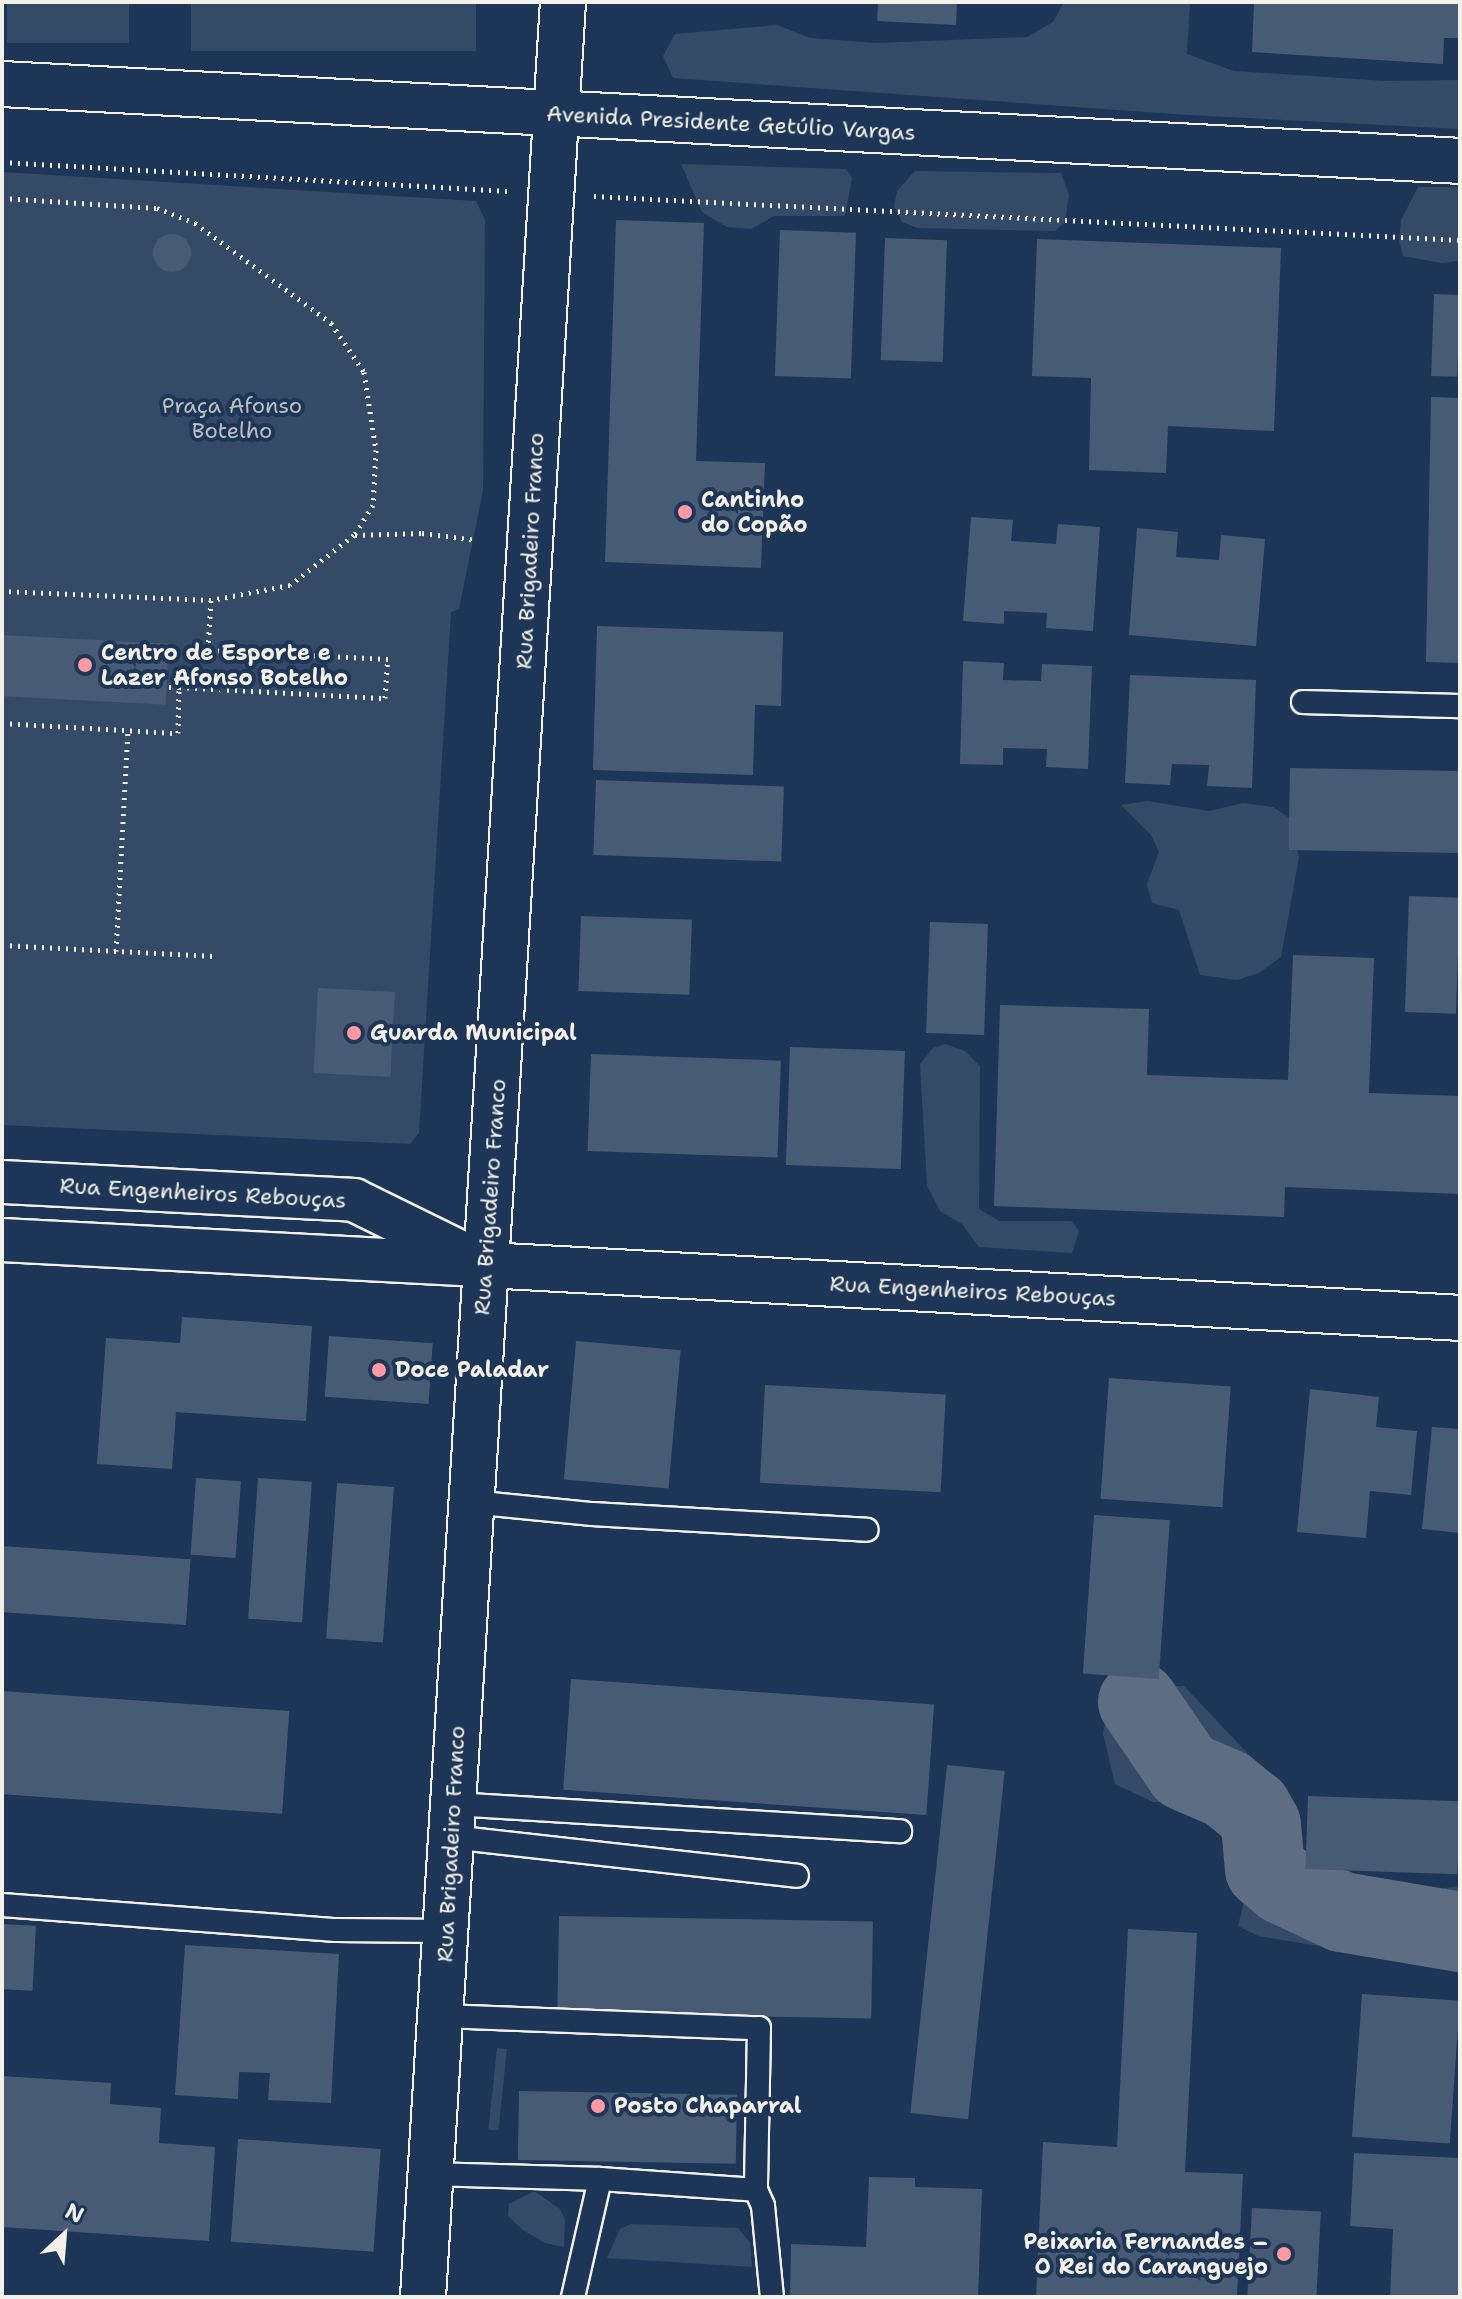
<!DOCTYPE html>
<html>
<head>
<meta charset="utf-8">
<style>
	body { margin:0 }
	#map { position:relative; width:1462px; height:2299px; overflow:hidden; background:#1d3557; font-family:"Shantell Sans",sans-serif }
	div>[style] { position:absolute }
	.green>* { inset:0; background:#354a67; transform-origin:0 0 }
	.river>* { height:80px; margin:-40px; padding:0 40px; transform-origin:40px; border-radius:40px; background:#5e6d82 }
	.building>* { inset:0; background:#485b74; transform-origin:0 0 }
	.round { border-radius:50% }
	.path>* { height:5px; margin-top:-2.5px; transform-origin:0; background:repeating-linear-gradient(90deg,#f4f1e8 0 2px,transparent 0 8px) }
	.roads { filter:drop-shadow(2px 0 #f4f1e8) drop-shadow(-2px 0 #f4f1e8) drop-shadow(0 2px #f4f1e8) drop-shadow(0 -2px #f4f1e8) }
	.lane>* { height:22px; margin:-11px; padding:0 11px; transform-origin:11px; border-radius:11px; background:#1d3557 }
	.street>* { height:42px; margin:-21px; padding:0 21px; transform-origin:21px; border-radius:21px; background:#1d3557 }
	.secondary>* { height:44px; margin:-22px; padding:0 22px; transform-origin:22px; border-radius:22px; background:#1d3557 }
	.dots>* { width:22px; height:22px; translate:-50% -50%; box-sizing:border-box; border:4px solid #1d3557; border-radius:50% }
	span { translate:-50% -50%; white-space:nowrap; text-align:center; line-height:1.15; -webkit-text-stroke:8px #1d3557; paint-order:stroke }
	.street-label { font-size:22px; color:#f4f1e8 }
	.park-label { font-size:22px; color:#bbbfc1 }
	.poi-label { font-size:22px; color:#f4f1e8; font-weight:700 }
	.left { translate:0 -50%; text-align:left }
	.right { translate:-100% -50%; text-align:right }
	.frame { position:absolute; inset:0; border:4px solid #f4f1e8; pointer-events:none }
	.north { position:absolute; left:24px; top:2195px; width:80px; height:80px; -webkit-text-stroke:6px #1d3557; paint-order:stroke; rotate:26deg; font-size:22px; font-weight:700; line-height:32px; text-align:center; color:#f4f1e8 }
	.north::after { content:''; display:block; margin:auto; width:28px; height:36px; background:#f4f1e8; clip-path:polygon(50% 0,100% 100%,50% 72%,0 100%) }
</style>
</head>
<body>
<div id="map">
	<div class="green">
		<i style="left:7px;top:2px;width:122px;height:41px"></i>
		<i style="left:191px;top:2px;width:285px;height:49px"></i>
		<i style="clip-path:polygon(1064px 2px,1190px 2px,1187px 54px,1234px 71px,1386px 81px,1460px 80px,1460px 129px,1188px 115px,673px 78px,663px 56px,675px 34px,777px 25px,810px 38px,877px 43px,1027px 37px,1053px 22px)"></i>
		<i style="clip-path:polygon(681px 164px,846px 169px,852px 178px,845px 216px,774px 216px,751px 229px,727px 227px,702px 212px)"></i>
		<i style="clip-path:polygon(915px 171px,1061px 173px,1069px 195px,1065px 222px,1055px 231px,917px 228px,902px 222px,894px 206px,897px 191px)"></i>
		<i style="clip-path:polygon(2px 172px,476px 201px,485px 220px,483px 491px,459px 609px,451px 612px,419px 1133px,410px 1144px,2px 1125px)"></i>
		<i style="clip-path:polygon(1418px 187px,1460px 187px,1460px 261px,1441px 263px,1403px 256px,1399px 240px,1401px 220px)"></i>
		<i style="clip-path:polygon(1147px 801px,1209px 811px,1243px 803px,1273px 807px,1291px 819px,1299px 858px,1281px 957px,1259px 973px,1237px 980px,1200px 975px,1179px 910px,1152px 903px,1147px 884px,1159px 852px,1151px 835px,1121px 805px)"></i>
		<i style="clip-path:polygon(945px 1044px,965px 1051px,980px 1066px,979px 1209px,999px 1221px,1071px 1221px,1079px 1231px,1072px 1253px,979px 1247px,962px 1224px,940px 1211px,927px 1186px,920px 1064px,933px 1048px)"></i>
		<i style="clip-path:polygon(1184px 1686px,1285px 1793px,1296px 1869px,1317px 1882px,1420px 1911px,1444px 1888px,1460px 1886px,1460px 1961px,1345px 1950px,1258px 1936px,1238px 1926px,1249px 1880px,1238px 1848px,1220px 1834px,1201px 1803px,1153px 1802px,1115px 1784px,1103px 1734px,1110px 1688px)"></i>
		<i style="left:497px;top:2048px;width:10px;height:82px;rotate:6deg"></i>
		<i style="clip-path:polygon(534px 2191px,560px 2209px,565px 2220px,564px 2247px,545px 2243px,523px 2230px,508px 2216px,509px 2204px)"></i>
		<i style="clip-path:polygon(631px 2224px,738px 2228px,750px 2242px,752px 2267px,607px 2258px,620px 2229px)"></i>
	</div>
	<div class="river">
		<i style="left:1138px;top:1702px;width:83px;rotate:55.7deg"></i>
		<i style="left:1185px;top:1771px;width:46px;rotate:23.2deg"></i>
		<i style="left:1227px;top:1789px;width:32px;rotate:39deg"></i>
		<i style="left:1252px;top:1809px;width:18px;rotate:61deg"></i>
		<i style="left:1261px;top:1825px;width:44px;rotate:84.8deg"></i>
		<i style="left:1265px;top:1869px;width:25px;rotate:40deg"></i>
		<i style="left:1284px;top:1885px;width:64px;rotate:25deg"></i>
		<i style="left:1342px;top:1912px;width:120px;rotate:9.6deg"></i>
	</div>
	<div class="building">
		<i style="clip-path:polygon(878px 2px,957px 2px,956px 25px,877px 21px)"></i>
		<i style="clip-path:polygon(1254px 2px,1460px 2px,1460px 38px,1444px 38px,1443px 64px,1252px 52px)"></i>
		<i style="clip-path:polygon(616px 220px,704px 223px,696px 461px,765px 463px,761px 568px,605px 562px)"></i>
		<i style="left:780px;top:230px;width:76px;height:146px;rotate:2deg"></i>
		<i class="round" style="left:153px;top:234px;width:38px;height:38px"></i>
		<i style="left:885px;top:238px;width:62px;height:122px;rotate:2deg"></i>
		<i style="clip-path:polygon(1037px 239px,1281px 248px,1274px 431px,1168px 426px,1166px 473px,1089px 470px,1091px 378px,1032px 376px)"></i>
		<i style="left:1434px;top:294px;width:26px;height:82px;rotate:2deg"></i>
		<i style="clip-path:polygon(1431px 397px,1460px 398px,1460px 663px,1426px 662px)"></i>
		<i style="clip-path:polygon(971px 517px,1013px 520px,1011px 541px,1056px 544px,1058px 524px,1100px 527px,1093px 631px,1046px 628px,1047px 613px,1004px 611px,1004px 624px,963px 621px)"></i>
		<i style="clip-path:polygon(1137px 528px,1178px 532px,1176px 557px,1219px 560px,1221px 535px,1265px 539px,1256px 646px,1129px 635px)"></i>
		<i style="clip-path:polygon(597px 626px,783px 632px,781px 706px,755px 705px,753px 775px,593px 770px)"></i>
		<i style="left:2px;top:635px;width:167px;height:61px;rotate:3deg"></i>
		<i style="clip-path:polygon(963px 661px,1004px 663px,1003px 680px,1041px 681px,1042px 664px,1092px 666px,1088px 769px,1046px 767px,1047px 749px,1003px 748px,1003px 765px,960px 764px)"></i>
		<i style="clip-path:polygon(1130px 675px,1256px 680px,1252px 788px,1207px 786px,1209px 765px,1172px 764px,1170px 785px,1125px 783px)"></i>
		<i style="left:1290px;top:768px;width:170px;height:82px;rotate:1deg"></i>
		<i style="left:596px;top:780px;width:188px;height:75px;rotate:2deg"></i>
		<i style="left:1409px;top:896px;width:51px;height:116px;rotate:2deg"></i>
		<i style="left:581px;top:916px;width:111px;height:75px;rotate:2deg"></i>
		<i style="left:930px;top:922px;width:58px;height:111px;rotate:2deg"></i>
		<i style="clip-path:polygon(1293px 955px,1374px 958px,1369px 1093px,1460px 1096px,1460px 1194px,1285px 1187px,1284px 1217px,994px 1206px,1000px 1005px,1149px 1009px,1147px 1075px,1288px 1080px)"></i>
		<i style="left:318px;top:988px;width:77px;height:85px;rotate:3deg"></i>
		<i style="left:790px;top:1047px;width:115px;height:118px;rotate:2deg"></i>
		<i style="left:591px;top:1054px;width:190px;height:97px;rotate:2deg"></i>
		<i style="clip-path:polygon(182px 1317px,312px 1326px,306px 1421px,176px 1412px,172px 1469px,97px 1464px,106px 1338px,180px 1343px)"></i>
		<i style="left:329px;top:1336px;width:104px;height:61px;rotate:4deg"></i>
		<i style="left:576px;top:1341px;width:105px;height:139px;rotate:5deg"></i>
		<i style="left:1109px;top:1378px;width:122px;height:121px;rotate:4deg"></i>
		<i style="left:765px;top:1385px;width:181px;height:98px;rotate:3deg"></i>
		<i style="clip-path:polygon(1310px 1389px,1379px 1397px,1376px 1427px,1417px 1431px,1411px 1495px,1370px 1491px,1366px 1538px,1297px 1532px)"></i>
		<i style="clip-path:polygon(1432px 1427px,1460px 1429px,1460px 1533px,1422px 1529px)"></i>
		<i style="left:196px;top:1478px;width:45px;height:77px;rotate:4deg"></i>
		<i style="left:258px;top:1478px;width:54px;height:141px;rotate:4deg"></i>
		<i style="left:337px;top:1483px;width:57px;height:156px;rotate:4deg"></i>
		<i style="left:1094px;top:1515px;width:76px;height:159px;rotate:4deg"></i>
		<i style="left:2px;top:1546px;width:189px;height:66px;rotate:4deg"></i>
		<i style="left:571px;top:1679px;width:364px;height:111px;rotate:4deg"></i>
		<i style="left:2px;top:1691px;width:288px;height:103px;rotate:4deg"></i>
		<i style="left:947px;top:1765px;width:58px;height:350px;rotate:6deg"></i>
		<i style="left:1308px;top:1796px;width:152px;height:73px;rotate:2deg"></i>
		<i style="left:559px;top:1916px;width:314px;height:97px;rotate:1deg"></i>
		<i style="left:2px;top:1924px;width:34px;height:65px;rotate:3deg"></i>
		<i style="clip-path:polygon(1128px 1929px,1197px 1933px,1185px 2172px,1243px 2174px,1237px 2297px,1036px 2297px,1043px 2142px,1117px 2147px)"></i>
		<i style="clip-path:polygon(185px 1945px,339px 1954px,331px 2103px,268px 2100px,270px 2073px,239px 2072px,238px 2099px,175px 2095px)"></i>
		<i style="left:1362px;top:1994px;width:98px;height:143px;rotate:4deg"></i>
		<i style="clip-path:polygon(2px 2076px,111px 2083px,110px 2104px,161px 2108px,159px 2143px,215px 2147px,209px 2241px,2px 2227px)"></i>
		<i style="left:519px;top:2091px;width:218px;height:69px;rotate:1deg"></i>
		<i style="left:238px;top:2139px;width:143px;height:103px;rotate:4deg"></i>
		<i style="clip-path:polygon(1354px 2153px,1460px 2158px,1460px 2297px,1390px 2297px,1393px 2229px,1350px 2226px)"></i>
		<i style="clip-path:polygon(869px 2177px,915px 2178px,915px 2187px,982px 2189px,978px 2297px,790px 2297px,791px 2244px,866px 2247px)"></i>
		<i style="left:1252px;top:2208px;width:69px;height:89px;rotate:3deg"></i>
	</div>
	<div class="path">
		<i style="left:2px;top:162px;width:507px;rotate:3.28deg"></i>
		<i style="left:594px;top:196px;width:867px;rotate:2.91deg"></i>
		<i style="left:2px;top:198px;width:155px;rotate:3.7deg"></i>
		<i style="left:157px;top:208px;width:41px;rotate:21.5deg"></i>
		<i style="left:195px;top:223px;width:169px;rotate:36.3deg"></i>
		<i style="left:331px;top:323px;width:59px;rotate:56deg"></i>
		<i style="left:364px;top:372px;width:79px;rotate:81.3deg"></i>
		<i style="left:376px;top:450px;width:55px;rotate:93.1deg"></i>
		<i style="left:373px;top:505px;width:36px;rotate:122deg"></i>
		<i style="left:354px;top:535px;width:81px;rotate:142deg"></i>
		<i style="left:290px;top:585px;width:80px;rotate:169.2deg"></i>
		<i style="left:211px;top:600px;width:209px;rotate:-177.5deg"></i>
		<i style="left:355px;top:535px;width:67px;rotate:-1.7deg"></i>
		<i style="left:422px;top:533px;width:55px;rotate:7.3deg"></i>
		<i style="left:179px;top:687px;width:206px;rotate:3.1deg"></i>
		<i style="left:385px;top:698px;width:39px;rotate:-86deg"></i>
		<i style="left:388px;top:659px;width:180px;rotate:-177.1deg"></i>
		<i style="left:208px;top:650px;width:50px;rotate:-86.6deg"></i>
		<i style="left:2px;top:723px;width:176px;rotate:3.3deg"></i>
		<i style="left:178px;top:733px;width:46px;rotate:-88.8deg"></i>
		<i style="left:179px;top:687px;width:12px;rotate:180deg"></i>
		<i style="left:2px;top:945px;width:212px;rotate:3deg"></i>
		<i style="left:116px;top:951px;width:220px;rotate:-86.9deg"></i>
	</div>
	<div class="roads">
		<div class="lane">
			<i style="left:1303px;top:702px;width:157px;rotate:1.5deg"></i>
			<i style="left:471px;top:1502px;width:122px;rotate:5.7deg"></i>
			<i style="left:592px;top:1514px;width:275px;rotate:3.3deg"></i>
			<i style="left:453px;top:1804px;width:448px;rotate:3.5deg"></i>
			<i style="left:451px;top:1837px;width:348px;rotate:6.4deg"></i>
			<i style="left:2px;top:1905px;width:335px;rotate:4.3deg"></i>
			<i style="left:336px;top:1930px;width:110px;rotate:0.5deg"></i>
			<i style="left:440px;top:2016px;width:319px;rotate:2.2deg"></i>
			<i style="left:759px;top:2028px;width:162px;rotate:91.1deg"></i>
			<i style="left:756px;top:2190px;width:17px;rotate:66deg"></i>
			<i style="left:763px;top:2206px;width:91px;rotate:84.4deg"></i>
			<i style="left:431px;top:2174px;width:169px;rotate:1.7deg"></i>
			<i style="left:573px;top:2297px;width:121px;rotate:-77.1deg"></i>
			<i style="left:600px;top:2179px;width:156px;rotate:4deg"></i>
		</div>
		<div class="street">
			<i style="left:2px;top:1182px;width:352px;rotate:2.9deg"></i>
			<i style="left:354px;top:1200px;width:147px;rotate:26.2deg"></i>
			<i style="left:2px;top:1240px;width:464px;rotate:3deg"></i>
		</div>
		<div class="secondary">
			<i style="left:2px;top:84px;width:1460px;rotate:3.02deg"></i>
			<i style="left:486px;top:1265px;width:975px;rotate:3.11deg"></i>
			<i style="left:423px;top:2297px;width:2299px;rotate:-86.51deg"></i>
		</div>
	</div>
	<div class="dots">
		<i style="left:685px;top:512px;background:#ff9aa2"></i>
		<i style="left:85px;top:665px;background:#ff9aa2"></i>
		<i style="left:354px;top:1033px;background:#ff9aa2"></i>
		<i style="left:379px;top:1370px;background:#ff9aa2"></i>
		<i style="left:598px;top:2106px;background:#ff9aa2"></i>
		<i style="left:1284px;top:2254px;background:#ff9aa2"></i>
	</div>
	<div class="street-label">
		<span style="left:731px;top:123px;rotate:3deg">Avenida Presidente Getúlio Vargas</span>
		<span style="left:530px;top:551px;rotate:-87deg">Rua Brigadeiro Franco</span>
		<span style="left:203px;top:1193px;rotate:3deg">Rua Engenheiros Rebouças</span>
		<span style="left:490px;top:1197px;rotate:-86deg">Rua Brigadeiro Franco</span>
		<span style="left:973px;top:1291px;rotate:3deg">Rua Engenheiros Rebouças</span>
		<span style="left:451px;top:1844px;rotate:-87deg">Rua Brigadeiro Franco</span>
	</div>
	<div class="park-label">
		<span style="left:232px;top:418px">Praça Afonso<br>Botelho</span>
	</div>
	<div class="poi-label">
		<span class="left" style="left:701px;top:512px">Cantinho<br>do Copão</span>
		<span class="left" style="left:101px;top:665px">Centro de Esporte e<br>Lazer Afonso Botelho</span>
		<span class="left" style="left:370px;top:1033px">Guarda Municipal</span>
		<span class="left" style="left:395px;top:1370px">Doce Paladar</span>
		<span class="left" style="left:614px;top:2106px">Posto Chaparral</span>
		<span class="right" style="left:1268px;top:2254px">Peixaria Fernandes –<br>O Rei do Caranguejo</span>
	</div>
	<div class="frame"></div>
	<div class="north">N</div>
</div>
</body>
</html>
